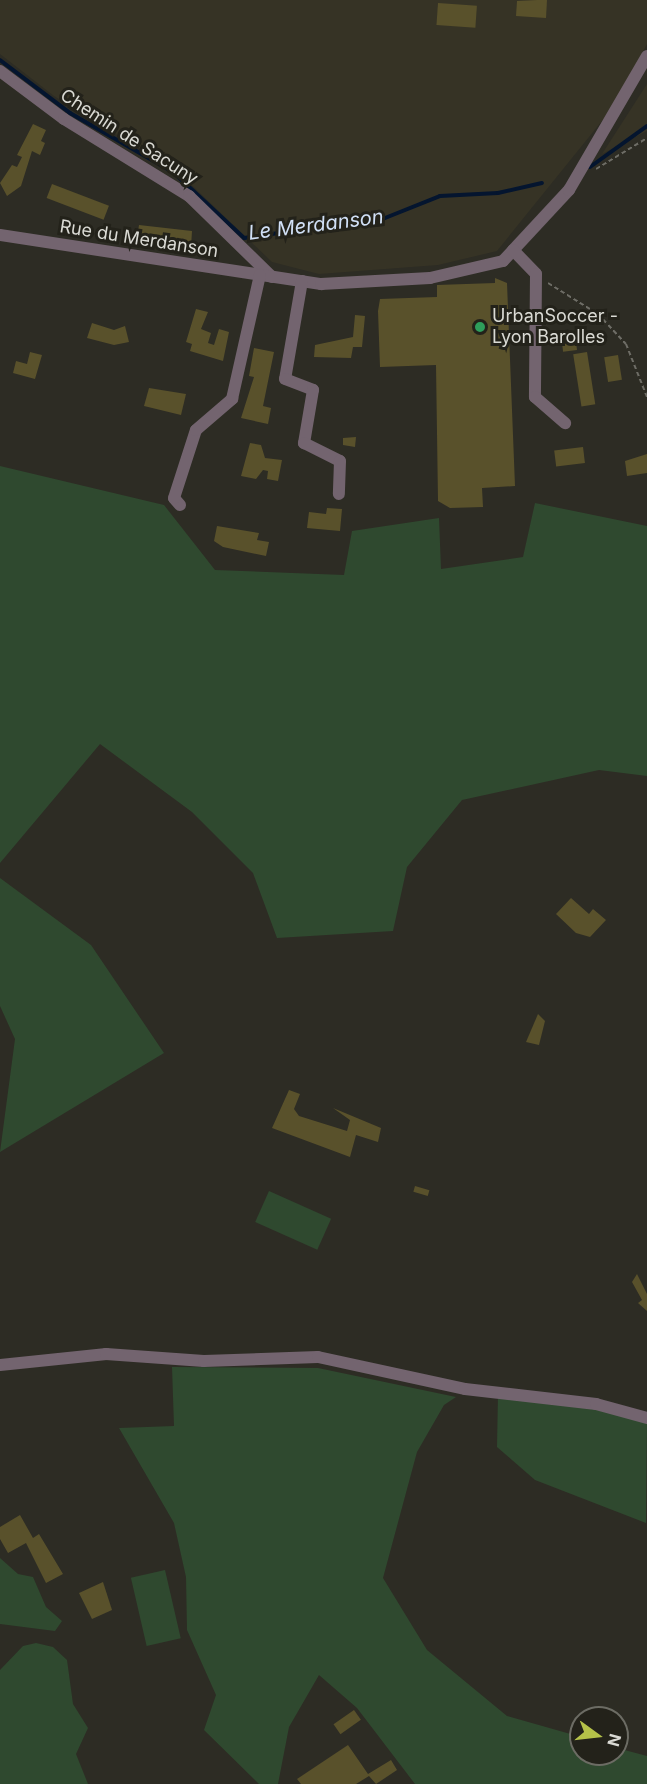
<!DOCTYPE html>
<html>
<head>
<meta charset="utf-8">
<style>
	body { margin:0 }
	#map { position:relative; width:647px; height:1784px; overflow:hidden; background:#2d2c24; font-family:Inter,sans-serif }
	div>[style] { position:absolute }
	.built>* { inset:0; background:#363325 }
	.green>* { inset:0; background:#2f492f; transform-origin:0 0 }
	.stream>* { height:4px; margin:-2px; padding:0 2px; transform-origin:2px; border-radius:2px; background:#04152f }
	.building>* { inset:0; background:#59512b; transform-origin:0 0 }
	.path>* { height:2px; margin-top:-1px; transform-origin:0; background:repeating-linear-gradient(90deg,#6e6d66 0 4.5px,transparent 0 7.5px) }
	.minor>* { height:12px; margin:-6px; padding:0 6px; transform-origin:6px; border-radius:6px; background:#73646f }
	.dots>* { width:16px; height:16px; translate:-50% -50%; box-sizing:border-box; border:3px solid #23221a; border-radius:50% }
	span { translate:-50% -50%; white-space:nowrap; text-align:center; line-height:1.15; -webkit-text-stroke:6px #23221a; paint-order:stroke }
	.street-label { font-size:18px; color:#dadad4 }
	.poi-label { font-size:18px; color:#dadad4 }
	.left { translate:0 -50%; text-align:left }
	.water-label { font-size:20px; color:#d1e0f6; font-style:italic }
	.north { position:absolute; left:569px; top:1706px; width:60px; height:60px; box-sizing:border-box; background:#23221a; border:2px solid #6c6c64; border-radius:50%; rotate:105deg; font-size:16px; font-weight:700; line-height:24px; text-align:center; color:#dadad4 }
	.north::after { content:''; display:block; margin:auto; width:21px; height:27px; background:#b5c249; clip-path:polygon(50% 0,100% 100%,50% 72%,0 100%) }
</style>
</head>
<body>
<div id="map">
	<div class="built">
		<i style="clip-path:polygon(0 0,647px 0,647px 44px,614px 106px,497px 251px,438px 265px,319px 274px,272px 262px,179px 173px,54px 96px,0 54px)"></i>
		<i style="clip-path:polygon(647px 84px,647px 131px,602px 154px)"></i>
	</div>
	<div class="green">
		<i style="clip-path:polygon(0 466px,164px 505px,215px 570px,344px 575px,352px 531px,439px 518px,441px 569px,523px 557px,535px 503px,647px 526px,647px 776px,599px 770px,462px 800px,407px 867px,393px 931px,277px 938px,253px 873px,192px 812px,100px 744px,0 863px)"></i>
		<i style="clip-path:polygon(0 878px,91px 945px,164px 1053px,0 1152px,15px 1039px,0 1006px)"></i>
		<i style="left:269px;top:1191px;width:68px;height:34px;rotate:24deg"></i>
		<i style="clip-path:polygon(172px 1367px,318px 1368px,456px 1397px,444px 1405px,417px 1452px,383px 1578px,427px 1650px,507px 1716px,581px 1737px,581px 1754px,617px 1754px,617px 1748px,647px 1756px,647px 1784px,415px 1784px,357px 1708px,319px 1675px,289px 1727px,278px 1784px,259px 1784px,204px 1730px,216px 1695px,187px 1630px,186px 1577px,174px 1523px,119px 1428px,174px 1426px)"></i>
		<i style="clip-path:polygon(498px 1395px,596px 1404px,647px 1422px,646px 1523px,535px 1480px,497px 1447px)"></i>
		<i style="clip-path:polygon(0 1558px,18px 1574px,33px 1577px,46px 1607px,62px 1621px,55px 1631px,0 1624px)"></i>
		<i style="left:165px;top:1570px;width:70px;height:35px;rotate:77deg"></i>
		<i style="clip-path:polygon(36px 1643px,53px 1647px,67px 1660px,73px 1704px,88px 1728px,76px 1754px,88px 1784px,0 1784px,0 1670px,23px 1646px)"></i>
	</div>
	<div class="stream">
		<i style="left:0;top:60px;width:88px;rotate:37.1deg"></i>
		<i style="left:70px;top:113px;width:119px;rotate:29.8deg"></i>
		<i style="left:173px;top:172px;width:97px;rotate:42.9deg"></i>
		<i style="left:244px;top:238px;width:142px;rotate:-8.1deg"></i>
		<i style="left:385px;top:218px;width:59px;rotate:-21.8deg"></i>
		<i style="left:440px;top:196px;width:58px;rotate:-3deg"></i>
		<i style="left:498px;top:193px;width:45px;rotate:-12.8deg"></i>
		<i style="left:590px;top:167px;width:70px;rotate:-35.7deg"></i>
	</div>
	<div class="building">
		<i style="clip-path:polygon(537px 0,547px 0,546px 18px,516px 16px,517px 1px)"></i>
		<i style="left:438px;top:3px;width:39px;height:22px;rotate:4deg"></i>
		<i style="clip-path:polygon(33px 124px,46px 130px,41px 141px,45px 143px,40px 155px,32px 151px,21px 186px,7px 196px,0 183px,12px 165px,17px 167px,22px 157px,17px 155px)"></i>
		<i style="left:52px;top:184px;width:61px;height:15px;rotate:21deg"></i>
		<i style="clip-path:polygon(139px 225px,192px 231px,191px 247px,144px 241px,137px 238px)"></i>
		<i style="clip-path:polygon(495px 278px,507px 283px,515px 486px,482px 488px,483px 507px,450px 508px,438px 501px,436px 365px,380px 367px,378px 311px,380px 299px,437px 297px,437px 285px,495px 283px)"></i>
		<i style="clip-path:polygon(196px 309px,208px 312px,201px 329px,211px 333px,208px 343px,214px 345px,219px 329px,229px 332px,223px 361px,190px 351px,192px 344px,186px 342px)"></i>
		<i style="clip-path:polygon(355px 315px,365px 316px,362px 347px,353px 347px,351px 358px,314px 357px,315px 345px,353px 337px)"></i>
		<i style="clip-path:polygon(92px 323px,114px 330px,125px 326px,129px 342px,114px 345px,87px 338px)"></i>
		<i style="left:576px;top:342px;width:8px;height:14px;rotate:83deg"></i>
		<i style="clip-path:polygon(254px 348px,274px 352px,263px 406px,271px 408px,268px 424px,241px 418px,254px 377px,249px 376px)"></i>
		<i style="clip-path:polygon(30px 352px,42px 355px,35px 379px,13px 373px,16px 361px,27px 364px)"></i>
		<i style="left:587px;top:352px;width:53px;height:14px;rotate:81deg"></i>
		<i style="left:618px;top:355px;width:25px;height:14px;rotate:81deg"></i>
		<i style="clip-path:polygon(149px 388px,186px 394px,181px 415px,144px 406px)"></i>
		<i style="clip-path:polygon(356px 437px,355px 447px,343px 445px,343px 438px)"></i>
		<i style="clip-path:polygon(250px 443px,261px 445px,265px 458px,282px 460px,278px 481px,267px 479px,268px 471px,263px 470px,256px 479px,241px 476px)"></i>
		<i style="left:583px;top:447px;width:16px;height:29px;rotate:83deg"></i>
		<i style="clip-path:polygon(647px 454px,647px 473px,627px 476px,625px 461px)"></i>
		<i style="clip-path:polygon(327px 508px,342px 509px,340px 531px,307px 528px,309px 512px,326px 514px)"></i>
		<i style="clip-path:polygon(217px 526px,259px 533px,257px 540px,269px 542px,266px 556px,223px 547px,214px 541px)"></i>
		<i style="clip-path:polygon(571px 898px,589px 914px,593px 909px,606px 920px,590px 937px,576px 933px,556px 914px)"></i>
		<i style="clip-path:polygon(538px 1014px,545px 1021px,539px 1045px,526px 1042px)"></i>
		<i style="clip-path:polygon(289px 1090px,300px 1094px,294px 1109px,299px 1116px,347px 1131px,350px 1120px,333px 1108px,381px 1128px,378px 1142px,356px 1135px,350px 1157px,272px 1128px)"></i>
		<i style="left:415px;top:1186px;width:15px;height:6px;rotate:16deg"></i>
		<i style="clip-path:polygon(637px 1274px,647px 1294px,647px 1311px,638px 1303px,642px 1300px,632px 1282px)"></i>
		<i style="clip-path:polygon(20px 1515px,33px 1538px,39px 1534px,63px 1574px,46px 1583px,26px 1543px,8px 1553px,0 1539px,0 1527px)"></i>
		<i style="clip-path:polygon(103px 1582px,112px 1610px,92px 1619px,79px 1593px)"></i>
		<i style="left:354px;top:1710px;width:12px;height:25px;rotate:55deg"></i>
		<i style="clip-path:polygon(348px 1745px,368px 1774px,391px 1760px,397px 1770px,376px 1784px,369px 1776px,356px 1784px,301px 1784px,297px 1779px)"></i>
	</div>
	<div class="path">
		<i style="left:596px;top:169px;width:60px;rotate:-31.3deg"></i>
		<i style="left:548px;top:283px;width:59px;rotate:31.8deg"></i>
		<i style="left:598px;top:314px;width:41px;rotate:47deg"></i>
		<i style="left:626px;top:344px;width:57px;rotate:68.4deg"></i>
	</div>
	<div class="minor">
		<i style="left:0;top:71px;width:80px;rotate:36.9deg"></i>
		<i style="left:64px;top:119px;width:147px;rotate:31.6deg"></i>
		<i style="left:189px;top:196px;width:116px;rotate:44.3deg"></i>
		<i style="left:0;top:235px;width:325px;rotate:8.7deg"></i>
		<i style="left:321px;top:284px;width:109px;rotate:-3.2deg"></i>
		<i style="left:430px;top:278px;width:75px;rotate:-13.1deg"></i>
		<i style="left:503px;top:261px;width:97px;rotate:-47.1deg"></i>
		<i style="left:569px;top:190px;width:155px;rotate:-59.8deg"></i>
		<i style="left:513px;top:250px;width:33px;rotate:46deg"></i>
		<i style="left:536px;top:274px;width:123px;rotate:90.5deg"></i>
		<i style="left:535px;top:397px;width:40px;rotate:41deg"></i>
		<i style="left:302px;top:281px;width:99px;rotate:99.8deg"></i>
		<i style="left:285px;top:379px;width:30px;rotate:21deg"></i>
		<i style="left:313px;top:390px;width:54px;rotate:99.6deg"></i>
		<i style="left:304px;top:443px;width:40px;rotate:26.6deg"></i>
		<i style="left:340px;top:461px;width:33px;rotate:92deg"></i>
		<i style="left:180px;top:505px;width:9px;rotate:-131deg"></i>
		<i style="left:174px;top:498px;width:71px;rotate:-72.1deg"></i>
		<i style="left:196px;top:430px;width:48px;rotate:-40.7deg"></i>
		<i style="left:232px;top:399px;width:127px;rotate:-77.3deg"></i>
		<i style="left:0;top:1365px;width:107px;rotate:-5.9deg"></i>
		<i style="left:106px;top:1354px;width:98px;rotate:4.1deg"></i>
		<i style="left:204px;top:1361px;width:114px;rotate:-2deg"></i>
		<i style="left:318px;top:1357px;width:150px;rotate:12.3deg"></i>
		<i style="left:465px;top:1389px;width:132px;rotate:6.5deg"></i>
		<i style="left:596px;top:1404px;width:53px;rotate:15.4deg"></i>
	</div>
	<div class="dots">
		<i style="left:480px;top:327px;background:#2e9e5b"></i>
	</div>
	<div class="street-label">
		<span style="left:129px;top:137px;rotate:33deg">Chemin de Sacuny</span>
		<span style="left:139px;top:239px;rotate:9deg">Rue du Merdanson</span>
	</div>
	<div class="poi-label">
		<span class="left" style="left:492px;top:327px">UrbanSoccer -<br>Lyon Barolles</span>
	</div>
	<div class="water-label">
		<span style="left:316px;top:225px;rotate:-7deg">Le Merdanson</span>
	</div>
	<div class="north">N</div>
</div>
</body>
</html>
